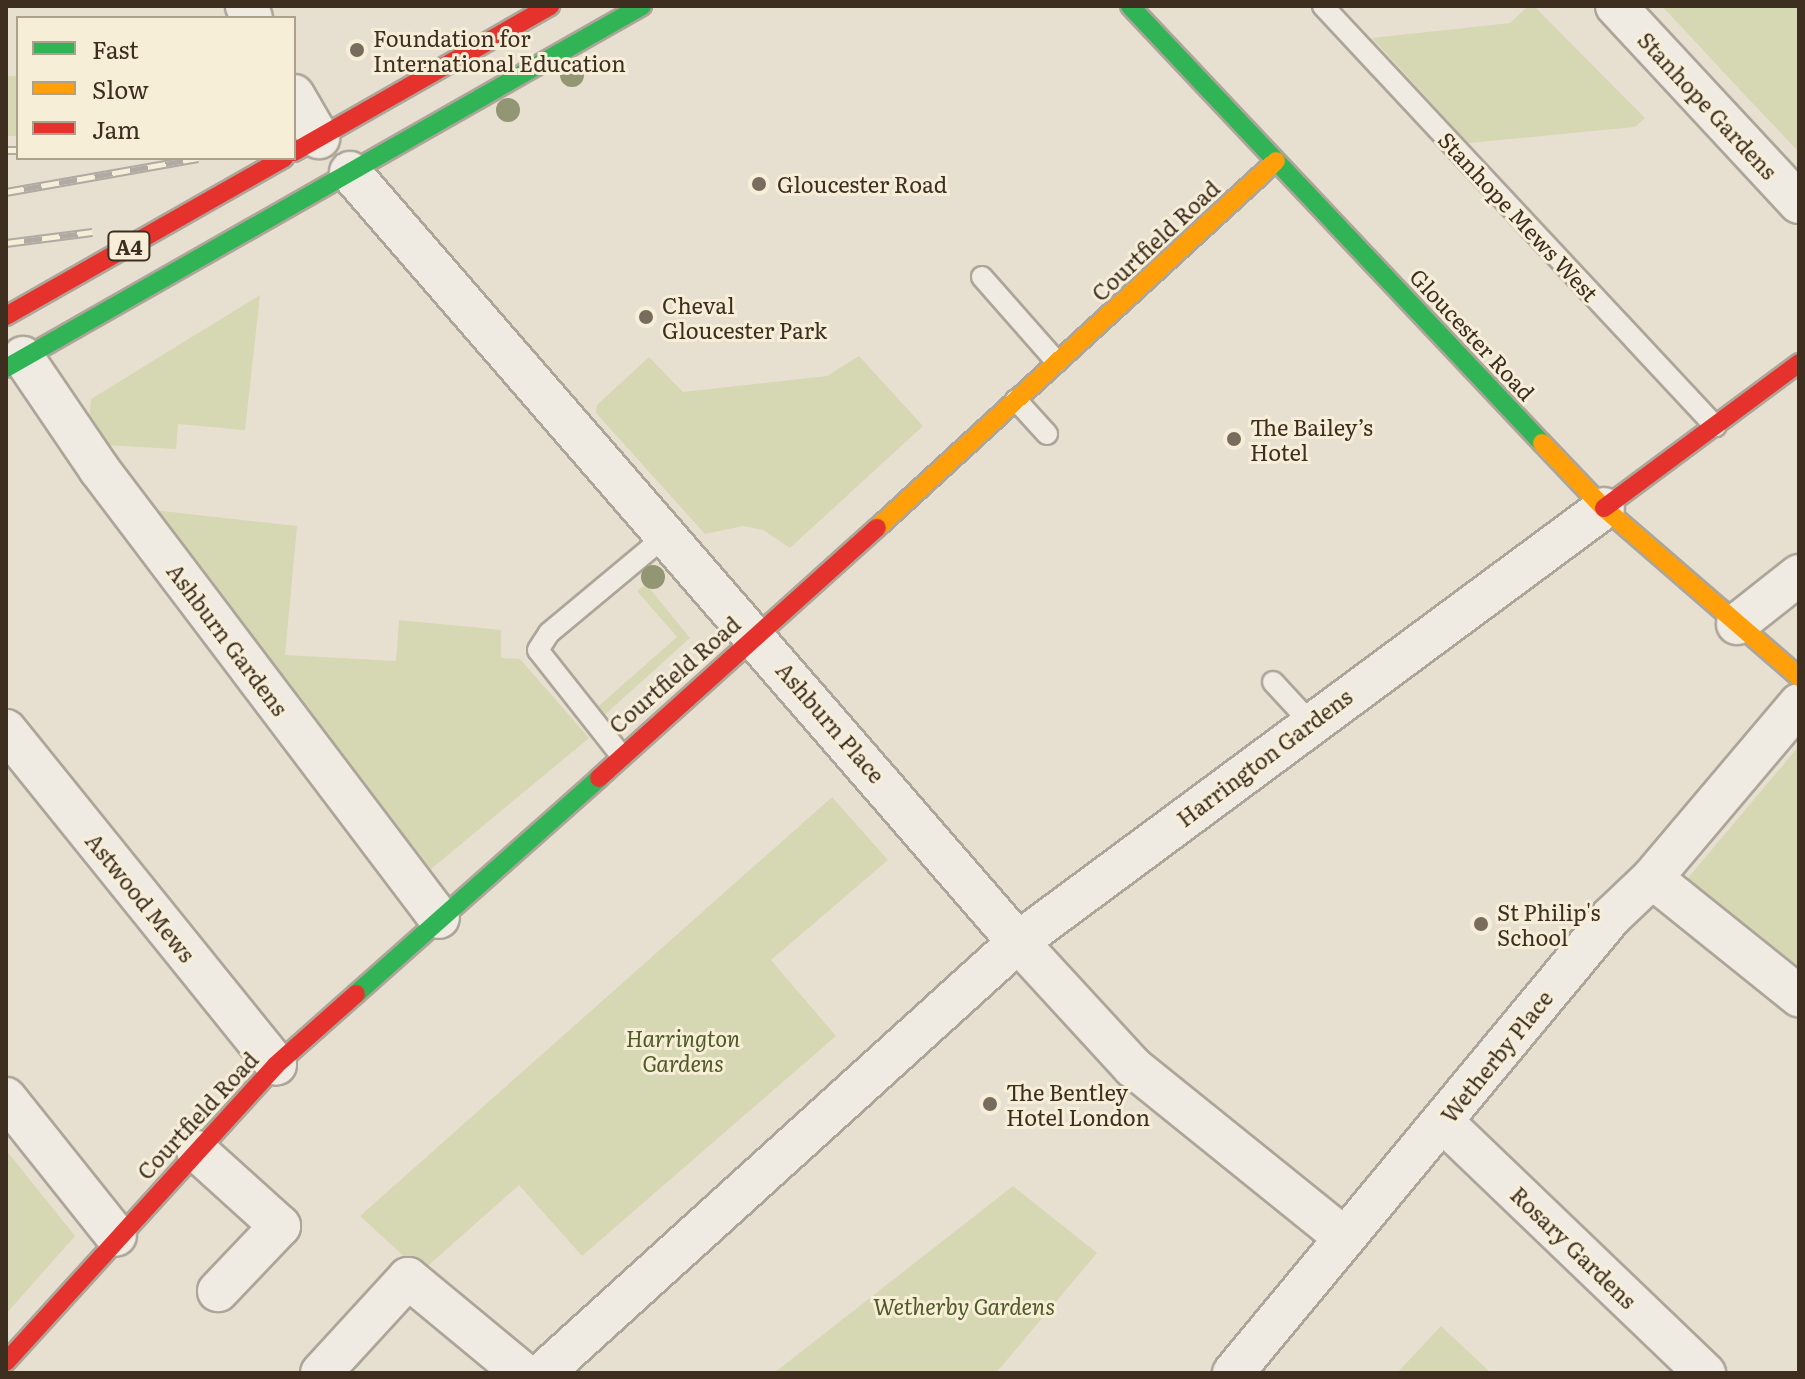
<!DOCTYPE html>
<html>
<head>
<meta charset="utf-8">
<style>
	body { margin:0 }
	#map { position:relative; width:1805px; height:1379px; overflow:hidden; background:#e7e0d1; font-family:Literata,serif }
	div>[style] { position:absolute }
	.green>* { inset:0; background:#d6d7b3; transform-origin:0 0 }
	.roads { filter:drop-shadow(2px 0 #ada599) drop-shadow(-2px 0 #ada599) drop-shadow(0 2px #ada599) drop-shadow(0 -2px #ada599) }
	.lane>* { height:20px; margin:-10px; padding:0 10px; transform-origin:10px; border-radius:10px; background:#efebe3 }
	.street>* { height:40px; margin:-20px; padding:0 20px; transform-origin:20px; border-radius:20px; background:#efebe3 }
	.fast>* { height:18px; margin:-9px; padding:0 9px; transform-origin:9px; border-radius:9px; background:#30b455 }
	.slow>* { height:18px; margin:-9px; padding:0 9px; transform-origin:9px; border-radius:9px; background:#ff9f0a }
	.jam>* { height:18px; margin:-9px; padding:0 9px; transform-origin:9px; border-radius:9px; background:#e5322d }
	.rail>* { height:9px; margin-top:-4.5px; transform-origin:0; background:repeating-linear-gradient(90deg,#f7eed8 0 18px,#afaaa2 0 36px); box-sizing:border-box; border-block:2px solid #afaaa2 }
	.trees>* { width:24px; height:24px; margin:-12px; border-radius:50%; background:#929673 }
	.dots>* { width:22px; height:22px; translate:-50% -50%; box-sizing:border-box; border:4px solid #f7eed8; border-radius:50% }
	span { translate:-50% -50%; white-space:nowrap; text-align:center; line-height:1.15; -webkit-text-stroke:6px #f7eed8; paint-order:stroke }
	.shield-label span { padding:2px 6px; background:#f7eed8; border:2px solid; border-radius:6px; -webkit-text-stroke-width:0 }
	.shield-label { font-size:20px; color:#3d2e20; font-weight:700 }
	.poi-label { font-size:22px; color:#3d2e20 }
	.left { translate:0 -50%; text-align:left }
	.street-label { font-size:22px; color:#3d2e20 }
	.park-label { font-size:22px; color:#4d5a26; font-style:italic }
	.frame { position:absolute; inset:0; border:8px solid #3d2e20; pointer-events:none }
	.legend { position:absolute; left:16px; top:16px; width:280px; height:144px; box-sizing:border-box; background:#f7eed8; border:2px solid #ada18e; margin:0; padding:10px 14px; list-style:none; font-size:24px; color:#3d2e20 }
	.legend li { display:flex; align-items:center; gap:16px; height:40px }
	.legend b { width:40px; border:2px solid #ada18e }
</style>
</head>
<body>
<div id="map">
	<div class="green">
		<i style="clip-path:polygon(1528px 6px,1534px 6px,1645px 118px,1635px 127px,1468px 143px,1372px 38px,1510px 23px)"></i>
		<i style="clip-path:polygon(1662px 6px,1799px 6px,1799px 152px,1742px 92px)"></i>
		<i style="left:18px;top:76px;width:60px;height:13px;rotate:90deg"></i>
		<i style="clip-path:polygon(260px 295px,245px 430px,178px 424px,176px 449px,105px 445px,89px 423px,91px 399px)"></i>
		<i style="clip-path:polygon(859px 356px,923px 426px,790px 548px,763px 530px,743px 526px,705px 534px,596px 413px,597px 405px,649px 357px,683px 392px,827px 376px)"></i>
		<i style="clip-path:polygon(153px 510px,297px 526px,285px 655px,396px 661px,399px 620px,501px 630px,501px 658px,520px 659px,589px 738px,425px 874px)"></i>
		<i style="clip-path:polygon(646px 584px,690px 638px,601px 718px,594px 710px,677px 637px,637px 591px)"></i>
		<i style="clip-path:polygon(1799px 746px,1799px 970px,1687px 879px)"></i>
		<i style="clip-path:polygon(832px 797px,888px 860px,771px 960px,836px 1036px,582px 1256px,519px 1185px,421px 1272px,360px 1216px)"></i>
		<i style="clip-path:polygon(6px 1150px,75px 1236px,6px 1314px)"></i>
		<i style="clip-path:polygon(1013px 1186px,1097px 1253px,996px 1373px,774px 1373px)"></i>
		<i style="clip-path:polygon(1441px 1326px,1491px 1373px,1397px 1373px)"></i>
	</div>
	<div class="roads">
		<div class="lane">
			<i style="left:1323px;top:6px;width:575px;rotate:46.97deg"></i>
			<i style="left:982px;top:277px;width:113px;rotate:48.6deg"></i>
			<i style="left:1016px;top:400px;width:46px;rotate:47.6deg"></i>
			<i style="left:1273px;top:682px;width:54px;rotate:47.2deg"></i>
			<i style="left:620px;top:754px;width:132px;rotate:-128.3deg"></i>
			<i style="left:538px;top:650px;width:20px;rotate:-57deg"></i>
			<i style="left:549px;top:633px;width:155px;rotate:-39.8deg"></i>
		</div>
		<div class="street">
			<i style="left:246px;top:6px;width:13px;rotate:63deg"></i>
			<i style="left:1616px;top:6px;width:269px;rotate:47.1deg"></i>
			<i style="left:294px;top:95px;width:50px;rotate:59.8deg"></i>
			<i style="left:350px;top:172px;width:1019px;rotate:49.06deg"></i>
			<i style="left:1018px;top:942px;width:170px;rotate:47.4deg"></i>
			<i style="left:1133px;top:1067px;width:272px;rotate:38.9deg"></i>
			<i style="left:23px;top:357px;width:135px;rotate:55.8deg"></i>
			<i style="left:99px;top:469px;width:563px;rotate:52.87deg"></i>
			<i style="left:1737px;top:624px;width:79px;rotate:-38.3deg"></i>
			<i style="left:6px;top:730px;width:430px;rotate:51.1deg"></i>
			<i style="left:1652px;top:878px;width:189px;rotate:38.8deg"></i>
			<i style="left:6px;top:1098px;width:176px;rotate:51.4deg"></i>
			<i style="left:1443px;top:1122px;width:363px;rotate:43.8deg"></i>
			<i style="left:197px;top:1151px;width:112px;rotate:42.1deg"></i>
			<i style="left:280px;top:1226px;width:90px;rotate:133.6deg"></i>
			<i style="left:321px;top:1373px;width:129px;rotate:-47.5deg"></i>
			<i style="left:408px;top:1278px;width:149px;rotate:39.6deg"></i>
			<i style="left:543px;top:1373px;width:641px;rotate:-42.22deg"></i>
			<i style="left:1018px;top:942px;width:729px;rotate:-36.52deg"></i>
			<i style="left:1233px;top:1373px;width:592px;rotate:-50.34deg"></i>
			<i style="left:1611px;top:917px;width:57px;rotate:-43.6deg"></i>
			<i style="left:1652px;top:878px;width:228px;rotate:-49.8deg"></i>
		</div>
		<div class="fast">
			<i style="left:1130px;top:6px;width:601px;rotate:46.69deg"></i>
			<i style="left:6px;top:368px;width:732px;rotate:-29.65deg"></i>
			<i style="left:356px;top:994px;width:325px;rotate:-41.6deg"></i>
		</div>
		<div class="slow">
			<i style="left:1542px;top:443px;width:90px;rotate:46.4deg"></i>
			<i style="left:1604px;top:508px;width:258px;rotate:40.9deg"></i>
			<i style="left:877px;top:528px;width:542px;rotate:-42.61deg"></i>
		</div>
		<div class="jam">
			<i style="left:294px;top:152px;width:295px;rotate:-29.7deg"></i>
			<i style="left:6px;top:316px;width:320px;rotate:-29.6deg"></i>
			<i style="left:1604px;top:508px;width:243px;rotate:-36.6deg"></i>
			<i style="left:599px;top:778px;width:374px;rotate:-42deg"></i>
			<i style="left:6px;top:1362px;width:401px;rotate:-47.7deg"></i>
			<i style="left:276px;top:1065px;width:107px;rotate:-41.6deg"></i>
		</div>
	</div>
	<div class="rail">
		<i style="left:6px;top:150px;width:12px"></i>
		<i style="left:6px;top:192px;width:195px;rotate:-10deg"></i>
		<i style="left:6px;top:243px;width:87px;rotate:-7.3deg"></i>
	</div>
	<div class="trees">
		<i style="left:572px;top:75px"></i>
		<i style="left:508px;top:110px"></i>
		<i style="left:653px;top:577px"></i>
	</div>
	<div class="dots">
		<i style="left:357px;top:50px;background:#786c5e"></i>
		<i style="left:759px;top:184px;background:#786c5e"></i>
		<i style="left:646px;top:317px;background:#786c5e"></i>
		<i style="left:1234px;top:439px;background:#786c5e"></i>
		<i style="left:1481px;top:924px;background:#786c5e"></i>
		<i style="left:990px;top:1104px;background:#786c5e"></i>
	</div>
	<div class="shield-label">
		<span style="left:129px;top:246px">A4</span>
	</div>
	<div class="poi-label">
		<span class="left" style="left:373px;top:50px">Foundation for<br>International Education</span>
		<span class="left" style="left:777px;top:184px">Gloucester Road</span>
		<span class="left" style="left:662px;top:317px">Cheval<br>Gloucester Park</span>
		<span class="left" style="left:1250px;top:439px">The Bailey’s<br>Hotel</span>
		<span class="left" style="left:1497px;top:924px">St Philip's<br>School</span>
		<span class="left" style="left:1006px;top:1104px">The Bentley<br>Hotel London</span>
	</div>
	<div class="street-label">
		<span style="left:1708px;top:105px;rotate:47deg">Stanhope Gardens</span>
		<span style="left:1519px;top:216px;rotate:47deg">Stanhope Mews West</span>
		<span style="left:1155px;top:240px;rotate:-43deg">Courtfield Road</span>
		<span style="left:1473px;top:334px;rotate:47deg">Gloucester Road</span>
		<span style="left:228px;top:639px;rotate:53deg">Ashburn Gardens</span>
		<span style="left:674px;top:674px;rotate:-41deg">Courtfield Road</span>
		<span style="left:831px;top:722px;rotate:49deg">Ashburn Place</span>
		<span style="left:1264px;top:757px;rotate:-37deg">Harrington Gardens</span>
		<span style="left:141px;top:897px;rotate:51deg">Astwood Mews</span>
		<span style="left:1496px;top:1056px;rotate:-51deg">Wetherby Place</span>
		<span style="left:197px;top:1115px;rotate:-47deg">Courtfield Road</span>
		<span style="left:1574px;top:1247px;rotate:44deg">Rosary Gardens</span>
	</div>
	<div class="park-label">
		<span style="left:683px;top:1050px">Harrington<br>Gardens</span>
		<span style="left:964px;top:1306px">Wetherby Gardens</span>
	</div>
	<div class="frame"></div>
	<ul class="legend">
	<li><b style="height:10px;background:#30b455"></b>Fast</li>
	<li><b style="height:10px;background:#ff9f0a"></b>Slow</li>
	<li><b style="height:10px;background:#e5322d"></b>Jam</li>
	</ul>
</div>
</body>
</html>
